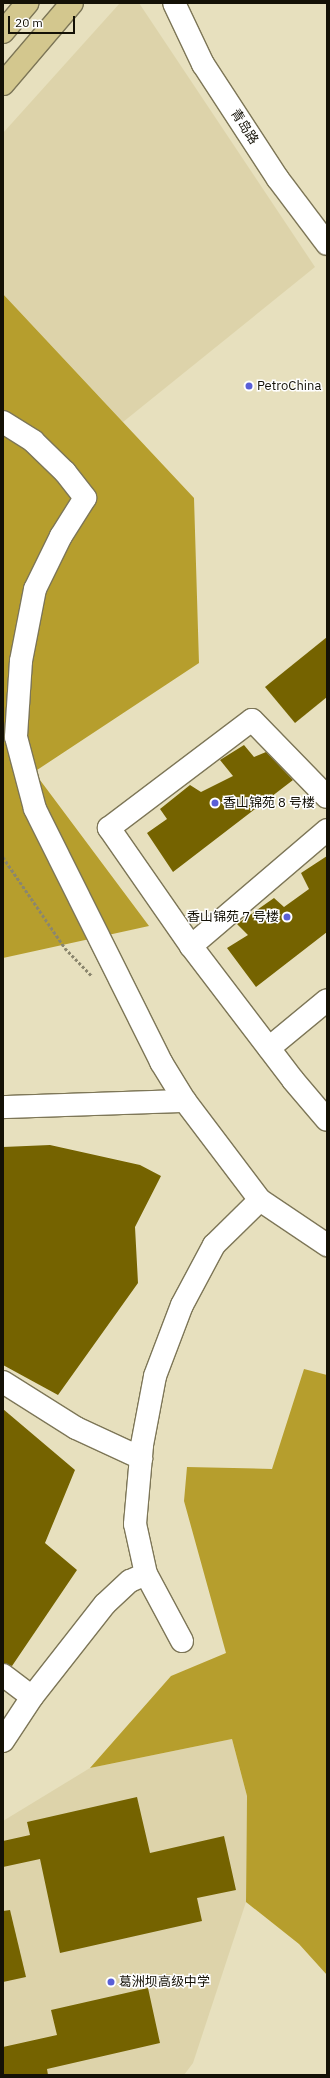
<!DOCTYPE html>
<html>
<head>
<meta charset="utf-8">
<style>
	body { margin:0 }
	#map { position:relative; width:330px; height:2078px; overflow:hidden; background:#e7e0be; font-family:"IBM Plex Sans","Noto Sans SC",sans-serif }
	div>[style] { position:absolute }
	.built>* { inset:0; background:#ddd3aa }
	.forest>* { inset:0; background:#b69e2d }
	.building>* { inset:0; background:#756300 }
	.path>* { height:2.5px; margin-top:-1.25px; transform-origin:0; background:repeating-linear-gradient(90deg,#8b866e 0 3px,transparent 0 5px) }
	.roads { filter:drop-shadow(1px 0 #7d7657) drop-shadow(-1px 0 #7d7657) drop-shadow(0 1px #7d7657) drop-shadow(0 -1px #7d7657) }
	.minor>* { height:22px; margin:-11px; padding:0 11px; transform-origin:11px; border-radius:11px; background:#fff }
	.major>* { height:22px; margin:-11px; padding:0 11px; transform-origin:11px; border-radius:11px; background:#d3c78e }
	.dots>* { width:11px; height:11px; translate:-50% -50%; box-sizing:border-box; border:2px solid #fff; border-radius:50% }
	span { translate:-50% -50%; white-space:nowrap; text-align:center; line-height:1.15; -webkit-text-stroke:3px #fff; paint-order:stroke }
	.street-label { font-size:13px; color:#141106 }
	.poi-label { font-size:13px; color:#141106 }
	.left { translate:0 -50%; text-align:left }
	.right { translate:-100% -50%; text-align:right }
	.frame { position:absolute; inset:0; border:4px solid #141106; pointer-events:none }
	.scale { position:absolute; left:8px; top:16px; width:67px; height:18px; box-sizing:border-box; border:2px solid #141106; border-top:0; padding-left:5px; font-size:12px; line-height:14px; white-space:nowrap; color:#141106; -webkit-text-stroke:3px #fff; paint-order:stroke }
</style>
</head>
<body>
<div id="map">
	<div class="built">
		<i style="clip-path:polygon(120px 3px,139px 3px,315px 267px,123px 422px,3px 294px,3px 133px)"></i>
		<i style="clip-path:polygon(232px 1739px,247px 1796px,246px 1902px,193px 2063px,184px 2075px,3px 2075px,3px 1821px,90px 1768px)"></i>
	</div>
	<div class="forest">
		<i style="clip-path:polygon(3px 294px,194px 498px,199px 663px,34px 772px,149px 926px,3px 958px)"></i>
		<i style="clip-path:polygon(304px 1369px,327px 1375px,327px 1975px,299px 1944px,246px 1902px,247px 1796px,232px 1739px,90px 1768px,171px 1676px,226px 1653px,184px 1501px,187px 1467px,272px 1469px)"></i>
	</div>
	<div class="building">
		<i style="clip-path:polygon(327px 637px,327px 697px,295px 723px,265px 687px)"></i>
		<i style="clip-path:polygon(244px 745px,254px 757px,266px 752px,293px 780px,173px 872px,147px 833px,167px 819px,160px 809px,190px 785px,201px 792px,233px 776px,220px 760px)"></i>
		<i style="clip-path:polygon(327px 856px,327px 932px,256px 987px,227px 948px,248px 935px,237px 924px,274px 898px,284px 907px,309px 889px,301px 873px)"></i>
		<i style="clip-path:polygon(50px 1145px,140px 1165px,161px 1176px,135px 1227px,138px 1283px,58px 1395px,3px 1365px,3px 1147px)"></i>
		<i style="clip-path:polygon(3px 1409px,75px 1470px,45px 1543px,77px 1570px,12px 1666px,3px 1663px)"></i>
		<i style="clip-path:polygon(137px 1797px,150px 1853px,224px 1836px,236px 1890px,197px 1898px,202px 1921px,60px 1953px,40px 1859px,3px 1867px,3px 1841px,30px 1835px,27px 1822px)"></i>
		<i style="clip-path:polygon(10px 1910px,26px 1977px,3px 1982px,3px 1911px)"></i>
		<i style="clip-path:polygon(148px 1988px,160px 2043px,47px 2069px,48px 2075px,3px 2075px,3px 2047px,57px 2035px,51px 2010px)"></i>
	</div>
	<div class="path">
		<i style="left:3px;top:857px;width:110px;rotate:55.7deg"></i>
		<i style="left:65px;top:948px;width:39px;rotate:46deg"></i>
	</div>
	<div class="roads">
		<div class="minor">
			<i style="left:174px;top:3px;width:68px;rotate:64.6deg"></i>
			<i style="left:203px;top:64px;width:137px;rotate:56.9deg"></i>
			<i style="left:278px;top:179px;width:81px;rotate:53deg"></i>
			<i style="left:3px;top:422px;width:36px;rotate:32deg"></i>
			<i style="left:33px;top:441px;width:45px;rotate:44.1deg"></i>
			<i style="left:65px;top:472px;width:33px;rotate:52deg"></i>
			<i style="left:85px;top:498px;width:45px;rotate:122.3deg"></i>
			<i style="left:61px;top:536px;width:59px;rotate:116.1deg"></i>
			<i style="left:35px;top:589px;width:73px;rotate:101deg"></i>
			<i style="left:21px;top:661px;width:76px;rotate:93.8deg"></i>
			<i style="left:16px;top:737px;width:74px;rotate:75.2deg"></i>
			<i style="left:35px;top:809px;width:283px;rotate:63.5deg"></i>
			<i style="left:161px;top:1062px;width:46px;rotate:58.4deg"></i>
			<i style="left:185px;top:1101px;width:124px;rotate:52.9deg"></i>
			<i style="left:260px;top:1200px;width:81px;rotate:33.9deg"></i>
			<i style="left:327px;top:830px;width:179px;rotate:139.5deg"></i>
			<i style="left:191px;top:946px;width:168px;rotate:52.7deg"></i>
			<i style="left:293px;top:1080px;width:52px;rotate:49.6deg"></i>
			<i style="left:191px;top:946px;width:144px;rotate:-124.8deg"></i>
			<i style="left:109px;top:828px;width:179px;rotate:-37.1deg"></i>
			<i style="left:252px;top:720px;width:107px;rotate:45.8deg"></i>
			<i style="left:269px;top:1048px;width:75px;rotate:-39.6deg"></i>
			<i style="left:3px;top:1107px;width:182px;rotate:-1.9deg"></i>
			<i style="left:3px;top:1382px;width:86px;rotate:32.2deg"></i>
			<i style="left:76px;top:1428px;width:72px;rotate:24.8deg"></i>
			<i style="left:182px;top:1641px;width:76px;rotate:-118.2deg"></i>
			<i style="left:146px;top:1574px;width:51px;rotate:-102.4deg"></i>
			<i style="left:135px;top:1524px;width:79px;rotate:-84.9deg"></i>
			<i style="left:142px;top:1445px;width:70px;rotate:-79.3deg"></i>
			<i style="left:155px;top:1376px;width:76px;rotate:-69.2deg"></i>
			<i style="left:182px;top:1305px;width:68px;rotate:-61.9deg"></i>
			<i style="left:214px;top:1245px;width:64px;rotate:-44.4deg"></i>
			<i style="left:3px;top:1675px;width:36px;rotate:37deg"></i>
			<i style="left:3px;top:1741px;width:53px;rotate:-56.6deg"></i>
			<i style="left:32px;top:1697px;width:118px;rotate:-51.9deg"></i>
			<i style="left:105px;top:1604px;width:34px;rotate:-43deg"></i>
			<i style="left:130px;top:1581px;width:17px;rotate:-24deg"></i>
		</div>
		<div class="major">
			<i style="left:3px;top:32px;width:38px;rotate:-50deg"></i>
			<i style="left:3px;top:84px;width:106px;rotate:-49.6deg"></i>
		</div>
	</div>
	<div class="dots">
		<i style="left:249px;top:386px;background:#5a5fd7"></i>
		<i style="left:215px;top:803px;background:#5a5fd7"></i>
		<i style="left:287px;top:917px;background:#5a5fd7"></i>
		<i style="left:111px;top:1982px;background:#5a5fd7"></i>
	</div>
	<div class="street-label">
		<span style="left:244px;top:127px;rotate:57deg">青岛路</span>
	</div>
	<div class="poi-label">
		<span class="left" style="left:257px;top:386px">PetroChina</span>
		<span class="left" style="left:223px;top:803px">香山锦苑 8 号楼</span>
		<span class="right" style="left:279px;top:917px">香山锦苑 7 号楼</span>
		<span class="left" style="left:119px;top:1982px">葛洲坝高级中学</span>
	</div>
	<div class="frame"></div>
	<div class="scale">20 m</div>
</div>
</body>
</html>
